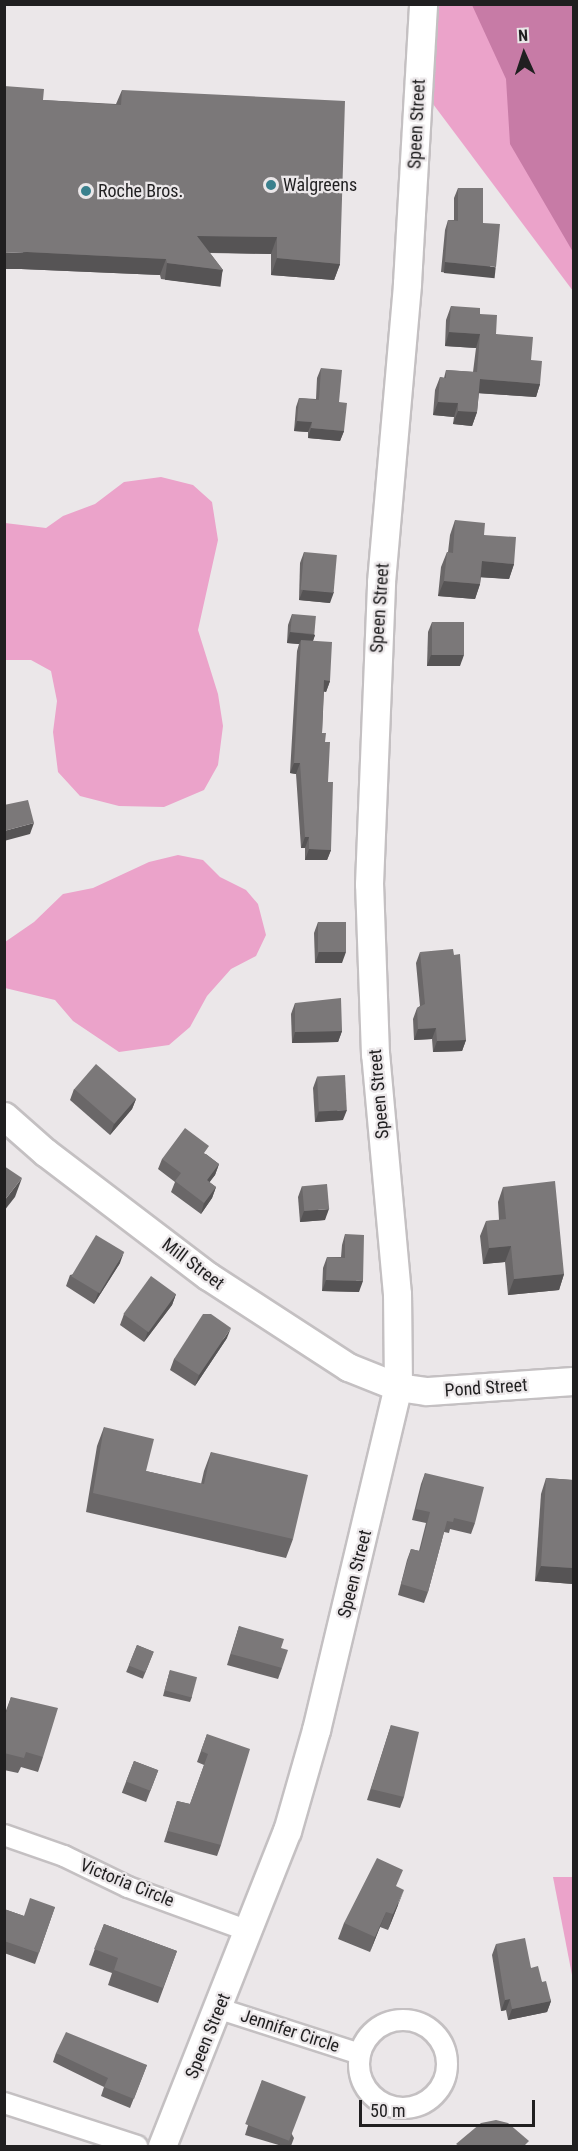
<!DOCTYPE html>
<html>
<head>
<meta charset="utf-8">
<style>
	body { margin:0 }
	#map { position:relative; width:578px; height:2151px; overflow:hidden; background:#ebe7e9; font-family:"Roboto Condensed",sans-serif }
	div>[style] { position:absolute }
	.green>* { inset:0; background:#eba3ca }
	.water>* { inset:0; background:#c77ba6 }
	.roads { filter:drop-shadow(2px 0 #c4c0c2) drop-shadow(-2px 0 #c4c0c2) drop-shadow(0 2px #c4c0c2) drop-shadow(0 -2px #c4c0c2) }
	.street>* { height:20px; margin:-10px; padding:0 10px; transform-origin:10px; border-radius:10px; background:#fff }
	.street>.ring { margin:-10px; padding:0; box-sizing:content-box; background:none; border:20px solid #fff; border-radius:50% }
	.secondary>* { height:27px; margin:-13.5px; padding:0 13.5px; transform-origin:13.5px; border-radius:13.5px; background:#fff }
	.wall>* { inset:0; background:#6a6768; transform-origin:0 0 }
	.shaded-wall>* { inset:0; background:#565455; transform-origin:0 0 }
	.building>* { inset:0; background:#7b7879; transform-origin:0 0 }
	.dots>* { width:16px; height:16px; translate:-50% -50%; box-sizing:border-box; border:3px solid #ebe7e9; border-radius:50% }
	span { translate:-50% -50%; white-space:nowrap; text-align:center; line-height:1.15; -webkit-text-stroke:4.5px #ebe7e9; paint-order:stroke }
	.street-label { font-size:18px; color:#201f20 }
	.poi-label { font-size:18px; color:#201f20 }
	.left { translate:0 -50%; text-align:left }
	.frame { position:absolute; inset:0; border:6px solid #201f20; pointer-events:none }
	.north { position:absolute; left:494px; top:24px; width:60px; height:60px; -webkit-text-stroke:4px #ebe7e9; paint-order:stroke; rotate:357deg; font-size:16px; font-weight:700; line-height:24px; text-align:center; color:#201f20 }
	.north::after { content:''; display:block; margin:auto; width:21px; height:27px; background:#201f20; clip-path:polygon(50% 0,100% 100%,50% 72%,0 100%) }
	.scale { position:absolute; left:359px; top:2100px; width:176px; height:27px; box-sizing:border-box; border:3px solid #201f20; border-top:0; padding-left:8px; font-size:18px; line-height:21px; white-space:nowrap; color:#201f20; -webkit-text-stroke:4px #ebe7e9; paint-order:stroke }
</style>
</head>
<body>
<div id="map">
	<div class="green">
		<i style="clip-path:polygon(437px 5px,573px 5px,573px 291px,433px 104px)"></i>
		<i style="clip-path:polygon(161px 477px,193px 485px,212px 502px,218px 540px,198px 630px,218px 694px,223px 726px,218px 765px,204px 790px,164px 807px,119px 806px,80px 796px,58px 772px,53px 732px,57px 701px,51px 671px,31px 660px,5px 660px,5px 523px,46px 528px,63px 516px,95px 504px,124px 482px)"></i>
		<i style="clip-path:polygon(178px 855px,203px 860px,220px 877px,246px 890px,258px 904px,266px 935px,256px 956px,231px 969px,207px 996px,190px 1027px,169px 1045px,119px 1052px,73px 1021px,55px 1000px,5px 988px,5px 942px,34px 922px,63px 894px,93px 888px,149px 862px)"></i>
		<i style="clip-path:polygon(553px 1877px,573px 1877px,573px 1980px)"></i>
	</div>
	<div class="water">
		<i style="clip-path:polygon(472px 5px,573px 5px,573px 252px,510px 144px,506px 79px)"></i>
	</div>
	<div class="roads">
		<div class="street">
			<i style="left:4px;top:1835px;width:64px;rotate:19.3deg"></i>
			<i style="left:64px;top:1856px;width:71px;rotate:25.8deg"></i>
			<i style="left:128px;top:1887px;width:129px;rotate:20deg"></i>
			<i style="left:220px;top:2009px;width:147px;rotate:17.8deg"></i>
			<i class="ring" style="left:359px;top:2020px;width:68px;height:68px"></i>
			<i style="left:4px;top:2103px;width:140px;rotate:17.9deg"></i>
		</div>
		<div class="secondary">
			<i style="left:4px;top:1116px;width:55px;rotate:41.3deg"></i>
			<i style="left:45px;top:1152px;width:205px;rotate:37.3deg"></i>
			<i style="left:208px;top:1276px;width:167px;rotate:33deg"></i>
			<i style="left:348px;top:1367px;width:54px;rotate:21.8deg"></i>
			<i style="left:398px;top:1387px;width:29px;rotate:8deg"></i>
			<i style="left:427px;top:1391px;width:147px;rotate:-3.9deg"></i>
			<i style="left:162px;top:2146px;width:339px;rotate:-68.4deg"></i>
			<i style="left:287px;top:1831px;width:105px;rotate:-74deg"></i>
			<i style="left:316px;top:1730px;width:353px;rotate:-76.6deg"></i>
			<i style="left:398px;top:1387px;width:93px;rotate:-90.6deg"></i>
			<i style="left:397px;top:1294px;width:241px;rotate:-95.2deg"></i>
			<i style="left:375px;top:1054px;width:170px;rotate:-92deg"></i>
			<i style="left:369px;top:884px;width:302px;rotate:-87.7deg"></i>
			<i style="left:381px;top:582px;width:300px;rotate:-85deg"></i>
			<i style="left:407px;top:283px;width:279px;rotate:-86.7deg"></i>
		</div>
	</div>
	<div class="wall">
		<i style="clip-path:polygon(122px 90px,340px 264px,334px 280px,271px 275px,271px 254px,210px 253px,223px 270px,217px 286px,161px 279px,160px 275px,21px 269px,43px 100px,116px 104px)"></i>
		<i style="clip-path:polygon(458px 188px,483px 223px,492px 277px,441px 272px,445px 230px,448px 220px,454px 220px,454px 198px)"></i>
		<i style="clip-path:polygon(451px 306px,480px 314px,496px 334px,531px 360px,540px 384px,536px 397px,479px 393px,477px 412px,472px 426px,453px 424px,454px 417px,433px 415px,435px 390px,440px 377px,444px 378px,446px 370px,473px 372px,476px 348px,445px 346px,446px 320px)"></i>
		<i style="clip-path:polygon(321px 368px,339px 402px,344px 431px,340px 441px,308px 438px,308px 432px,294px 431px,296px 407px,299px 398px,316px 399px,317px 378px)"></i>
		<i style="clip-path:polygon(455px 520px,484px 535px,514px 564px,509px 579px,481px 577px,480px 584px,475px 599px,438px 596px,441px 567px,447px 552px,448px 552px,450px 535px)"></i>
		<i style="clip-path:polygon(304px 552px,330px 603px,299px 600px,300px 563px)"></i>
		<i style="clip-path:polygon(292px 614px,315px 635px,313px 641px,330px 681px,326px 692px,324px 691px,322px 733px,325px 742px,331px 850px,327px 860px,305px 860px,305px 848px,301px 848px,296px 774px,290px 773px,297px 651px,299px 644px,287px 643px,288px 625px)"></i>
		<i style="clip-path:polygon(432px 622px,460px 666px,427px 666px,428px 632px)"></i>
		<i style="clip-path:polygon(318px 922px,342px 963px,315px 963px,314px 933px)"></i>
		<i style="clip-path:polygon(420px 952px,466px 1040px,462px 1051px,433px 1052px,432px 1039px,414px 1040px,413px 1019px,417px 1008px,420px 1006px,416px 963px)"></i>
		<i style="clip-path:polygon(295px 1003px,342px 1031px,338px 1042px,292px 1043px,291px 1014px)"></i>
		<i style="clip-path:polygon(317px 1077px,343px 1120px,315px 1122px,313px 1088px)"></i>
		<i style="clip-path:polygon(74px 1089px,136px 1099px,132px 1109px,110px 1135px,70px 1100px)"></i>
		<i style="clip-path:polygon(206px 1154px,219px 1164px,215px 1175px,209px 1182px,216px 1187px,212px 1198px,201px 1214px,171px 1192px,175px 1182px,158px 1169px,162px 1159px)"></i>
		<i style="clip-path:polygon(302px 1186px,325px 1220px,300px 1222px,298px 1197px)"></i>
		<i style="clip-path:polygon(503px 1187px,564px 1274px,559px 1290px,508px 1295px,505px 1262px,483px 1264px,480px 1236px,486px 1221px,499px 1220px,498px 1202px)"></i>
		<i style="clip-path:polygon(345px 1234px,359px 1292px,322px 1291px,323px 1268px,327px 1257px,341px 1257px,342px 1245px)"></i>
		<i style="clip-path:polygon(120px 1263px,94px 1304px,66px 1286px,70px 1275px)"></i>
		<i style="clip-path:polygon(176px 1294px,172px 1305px,144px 1342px,120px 1325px,124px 1314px)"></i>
		<i style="clip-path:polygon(227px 1338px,195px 1386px,170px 1370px,174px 1359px)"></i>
		<i style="clip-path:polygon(104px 1427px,146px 1471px,201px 1484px,204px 1471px,211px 1452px,293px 1539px,286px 1558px,86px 1512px,97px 1446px)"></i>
		<i style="clip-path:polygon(425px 1473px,475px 1523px,471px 1534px,450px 1529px,449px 1533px,444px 1532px,428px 1592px,424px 1603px,398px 1595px,407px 1560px,411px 1549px,419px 1551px,426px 1523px,412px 1520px,421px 1484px)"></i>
		<i style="clip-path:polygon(546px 1478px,573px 1480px,573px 1584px,535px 1581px,541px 1494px)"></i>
		<i style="clip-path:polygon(239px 1626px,281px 1648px,282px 1668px,278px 1679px,227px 1665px)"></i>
		<i style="left:137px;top:1645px;width:18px;height:29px;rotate:22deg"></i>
		<i style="clip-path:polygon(170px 1670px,192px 1697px,190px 1702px,163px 1696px)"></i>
		<i style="clip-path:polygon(11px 1697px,43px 1757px,38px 1772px,21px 1767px,18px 1773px,4px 1770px,4px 1716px)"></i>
		<i style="clip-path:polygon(391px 1725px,404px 1797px,400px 1808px,367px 1800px)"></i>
		<i style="clip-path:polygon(207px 1734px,221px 1845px,217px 1856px,164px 1842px,177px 1801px,190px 1804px,204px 1765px,197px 1762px)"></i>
		<i style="left:134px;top:1761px;width:26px;height:34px;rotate:21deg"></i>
		<i style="clip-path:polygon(397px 1887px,398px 1905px,388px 1930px,380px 1927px,370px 1952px,338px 1939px,344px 1923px)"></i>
		<i style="clip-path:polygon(55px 1907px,35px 1964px,4px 1953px,4px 1909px,24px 1916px)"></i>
		<i style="clip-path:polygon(104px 1924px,177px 1951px,158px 2003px,108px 1985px,112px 1973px,89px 1965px)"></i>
		<i style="clip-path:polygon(496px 1944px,531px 1968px,542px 1982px,551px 2001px,547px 2012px,508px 2020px,506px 2010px,501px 2011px,492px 1955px)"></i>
		<i style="clip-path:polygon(56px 2053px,147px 2065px,130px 2108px,101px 2096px,104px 2087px,53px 2062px)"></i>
		<i style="clip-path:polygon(262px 2080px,294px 2138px,291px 2146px,282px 2146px,245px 2135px)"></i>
	</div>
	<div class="shaded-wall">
		<i style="clip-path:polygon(197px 236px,277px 237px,271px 254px,191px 252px)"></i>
		<i style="clip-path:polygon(27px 252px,166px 259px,160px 275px,21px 269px,4px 269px,4px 253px)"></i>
		<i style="clip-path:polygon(277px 258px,340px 264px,334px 280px,271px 275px)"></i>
		<i style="left:445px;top:262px;width:51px;height:11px;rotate:6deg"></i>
		<i style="left:167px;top:263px;width:56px;height:17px;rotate:7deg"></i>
		<i style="clip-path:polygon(449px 332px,480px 334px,476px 348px,445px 346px)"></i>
		<i style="clip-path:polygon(480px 379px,540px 384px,536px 397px,475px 393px)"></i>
		<i style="clip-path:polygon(438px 402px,458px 403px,454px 417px,433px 415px)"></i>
		<i style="clip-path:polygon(458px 411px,477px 412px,472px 426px,453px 424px)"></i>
		<i style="clip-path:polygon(297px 421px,312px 422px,308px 432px,294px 431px)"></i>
		<i style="clip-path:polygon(311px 428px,344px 431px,340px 441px,308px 438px)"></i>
		<i style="clip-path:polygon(482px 561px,514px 564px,509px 579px,476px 577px)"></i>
		<i style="clip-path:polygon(444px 581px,480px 584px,475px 599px,438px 596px)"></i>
		<i style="clip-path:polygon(303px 590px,334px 592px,330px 603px,299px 600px)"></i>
		<i style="clip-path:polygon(290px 632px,315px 635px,311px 646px,301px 640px,299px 644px,287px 643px)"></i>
		<i style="clip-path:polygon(431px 655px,464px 655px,460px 666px,427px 666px)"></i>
		<i style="clip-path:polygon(324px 680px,330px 681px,326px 692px,320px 691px)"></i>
		<i style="clip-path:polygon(294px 763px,300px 763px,296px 774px,290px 773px)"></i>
		<i style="clip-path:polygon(34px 823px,30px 834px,4px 841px,4px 831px)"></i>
		<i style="clip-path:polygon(305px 837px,309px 837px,305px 848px,301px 848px)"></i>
		<i style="clip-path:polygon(309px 849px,331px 850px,327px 860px,305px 860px)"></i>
		<i style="clip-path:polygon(319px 952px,346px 952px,342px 963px,315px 963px)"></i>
		<i style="clip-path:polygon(436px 1028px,432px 1039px,414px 1040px,418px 1029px)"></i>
		<i style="clip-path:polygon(342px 1031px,338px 1042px,292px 1043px,295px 1032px)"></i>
		<i style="clip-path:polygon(466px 1040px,462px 1051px,433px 1052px,437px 1041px)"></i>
		<i style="clip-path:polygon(136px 1099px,132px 1109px,110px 1135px,114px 1124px)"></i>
		<i style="clip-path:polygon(347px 1110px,343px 1120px,315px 1122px,319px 1111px)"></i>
		<i style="clip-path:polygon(219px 1164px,215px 1175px,203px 1191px,207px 1180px)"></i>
		<i style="clip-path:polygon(22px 1178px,15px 1197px,4px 1211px,4px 1201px)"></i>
		<i style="clip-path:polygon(216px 1187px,212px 1198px,201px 1214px,204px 1203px)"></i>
		<i style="clip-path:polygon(329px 1209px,325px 1220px,300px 1222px,304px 1211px)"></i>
		<i style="clip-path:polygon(511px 1246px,505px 1262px,483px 1264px,489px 1248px)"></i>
		<i style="clip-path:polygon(124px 1252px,120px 1263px,94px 1304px,98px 1293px)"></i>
		<i style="clip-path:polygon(564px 1274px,559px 1290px,508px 1295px,514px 1279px)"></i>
		<i style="clip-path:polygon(326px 1280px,363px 1281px,359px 1292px,322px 1291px)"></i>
		<i style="clip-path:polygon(176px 1294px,172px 1305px,144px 1342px,148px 1331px)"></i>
		<i style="clip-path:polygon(231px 1328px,227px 1338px,195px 1386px,199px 1375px)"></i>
		<i style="clip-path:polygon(541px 1566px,573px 1568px,573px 1584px,535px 1581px)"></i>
		<i style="clip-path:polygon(404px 1890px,388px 1930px,393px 1914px)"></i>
		<i style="clip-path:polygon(386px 1912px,370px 1952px,375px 1937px)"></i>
		<i style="clip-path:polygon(510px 1999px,506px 2010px,501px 2011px,505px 2000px)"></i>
		<i style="clip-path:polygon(551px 2001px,547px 2012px,508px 2020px,512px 2009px)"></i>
	</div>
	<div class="building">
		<i style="clip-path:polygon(4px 86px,44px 89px,43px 100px,121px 105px,122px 90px,345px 101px,340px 264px,277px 258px,277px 237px,197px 236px,223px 270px,167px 263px,166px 259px,27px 252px,4px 253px)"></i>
		<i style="clip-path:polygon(458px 188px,483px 188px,483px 223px,500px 224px,496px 267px,445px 262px,448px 220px,458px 221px)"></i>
		<i style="clip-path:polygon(451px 306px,480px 308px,480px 314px,497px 315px,496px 334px,533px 337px,531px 360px,542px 361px,540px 384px,480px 379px,477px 412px,458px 411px,458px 403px,438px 402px,440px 377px,446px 378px,446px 370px,477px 372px,480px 334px,449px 332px)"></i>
		<i style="clip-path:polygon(321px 368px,342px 370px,339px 402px,347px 403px,344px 431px,311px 428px,312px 422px,297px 421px,299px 398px,319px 400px)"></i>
		<i style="clip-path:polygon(455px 520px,485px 523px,484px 535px,516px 537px,514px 564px,482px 561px,480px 584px,444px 581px,447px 552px,453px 553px)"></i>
		<i style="left:304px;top:552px;width:33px;height:38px;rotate:5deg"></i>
		<i style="left:292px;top:614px;width:24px;height:18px;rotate:5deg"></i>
		<i style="left:432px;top:622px;width:32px;height:33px"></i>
		<i style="clip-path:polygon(301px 640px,332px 642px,330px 681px,324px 680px,322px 733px,326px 733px,325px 742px,330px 742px,328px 782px,333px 782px,331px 850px,309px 849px,309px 837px,305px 837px,300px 763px,294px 763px)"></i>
		<i style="clip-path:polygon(28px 800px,34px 823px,4px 831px,4px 805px)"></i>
		<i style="left:318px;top:922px;width:28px;height:30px"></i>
		<i style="clip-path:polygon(453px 949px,454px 955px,460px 954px,466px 1040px,437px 1041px,436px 1028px,418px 1029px,417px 1008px,425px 1004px,420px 952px)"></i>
		<i style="clip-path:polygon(341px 998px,342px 1031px,295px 1032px,295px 1003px)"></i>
		<i style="left:96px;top:1064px;width:53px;height:33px;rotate:41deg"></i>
		<i style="left:345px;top:1075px;width:35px;height:28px;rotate:87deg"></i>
		<i style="clip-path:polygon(185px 1128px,209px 1146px,204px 1153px,219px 1164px,207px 1180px,216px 1187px,204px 1203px,175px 1181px,181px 1173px,162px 1159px)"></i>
		<i style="clip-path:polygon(4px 1166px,22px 1178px,4px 1201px)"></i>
		<i style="clip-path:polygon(555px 1181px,564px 1274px,514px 1279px,511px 1246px,489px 1248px,486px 1221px,506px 1219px,503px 1187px)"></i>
		<i style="left:327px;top:1184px;width:25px;height:25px;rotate:85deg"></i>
		<i style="clip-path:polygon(345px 1234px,364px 1235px,363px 1281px,326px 1280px,327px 1257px,345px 1258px)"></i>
		<i style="left:96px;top:1235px;width:33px;height:48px;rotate:31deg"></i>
		<i style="left:151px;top:1276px;width:31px;height:47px;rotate:36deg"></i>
		<i style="clip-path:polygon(203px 1314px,211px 1314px,231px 1328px,199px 1375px,174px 1359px)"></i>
		<i style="clip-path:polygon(104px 1427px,154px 1439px,146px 1471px,204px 1484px,211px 1452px,308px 1475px,293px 1539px,93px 1493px)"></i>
		<i style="clip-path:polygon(425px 1473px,484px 1487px,475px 1523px,454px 1518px,453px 1522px,447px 1521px,428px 1592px,401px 1584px,411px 1549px,420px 1551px,430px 1512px,416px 1509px)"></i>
		<i style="clip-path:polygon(546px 1478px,573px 1480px,573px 1568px,541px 1566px)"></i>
		<i style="clip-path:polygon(239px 1626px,284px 1639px,281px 1648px,288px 1650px,282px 1668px,231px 1654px)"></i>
		<i style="left:137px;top:1645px;width:18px;height:22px;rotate:22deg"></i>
		<i style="left:170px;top:1670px;width:28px;height:21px;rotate:15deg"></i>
		<i style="clip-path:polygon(11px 1697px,58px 1708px,43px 1757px,26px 1752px,24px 1758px,4px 1753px,4px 1719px)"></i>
		<i style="clip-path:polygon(391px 1725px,419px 1732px,404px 1797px,371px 1789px)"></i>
		<i style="clip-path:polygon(207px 1734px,250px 1749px,221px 1845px,168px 1831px,177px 1801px,190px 1804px,208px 1754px,201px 1751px)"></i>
		<i style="left:134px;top:1761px;width:26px;height:22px;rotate:21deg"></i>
		<i style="clip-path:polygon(377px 1858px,403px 1870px,396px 1886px,404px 1890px,393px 1914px,386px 1912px,375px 1937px,344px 1923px)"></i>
		<i style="clip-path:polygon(30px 1898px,55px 1907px,39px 1953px,4px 1941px,4px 1909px,24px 1916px)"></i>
		<i style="clip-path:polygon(104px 1924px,177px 1951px,163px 1988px,114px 1970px,118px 1958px,94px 1949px)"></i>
		<i style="clip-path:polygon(525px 1938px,531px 1968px,538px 1966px,542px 1982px,546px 1981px,551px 2001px,512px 2009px,510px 1999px,505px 2000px,496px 1944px)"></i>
		<i style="clip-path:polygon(66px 2032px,147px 2065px,134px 2099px,104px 2087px,108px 2078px,56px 2053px)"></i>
		<i style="left:262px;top:2080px;width:47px;height:47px;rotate:21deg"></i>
		<i style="clip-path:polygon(496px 2120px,508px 2123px,529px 2141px,524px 2146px,459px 2146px,456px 2144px,481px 2123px)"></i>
	</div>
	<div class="dots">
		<i style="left:271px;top:185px;background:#3a808d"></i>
		<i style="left:86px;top:191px;background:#3a808d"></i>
	</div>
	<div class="street-label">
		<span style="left:417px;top:124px;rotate:-87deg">Speen Street</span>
		<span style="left:380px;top:608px;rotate:-86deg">Speen Street</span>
		<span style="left:379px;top:1094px;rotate:-95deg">Speen Street</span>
		<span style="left:193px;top:1264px;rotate:37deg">Mill Street</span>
		<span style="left:486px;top:1388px;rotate:-4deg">Pond Street</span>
		<span style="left:355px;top:1574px;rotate:-76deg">Speen Street</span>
		<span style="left:127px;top:1883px;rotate:22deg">Victoria Circle</span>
		<span style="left:290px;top:2031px;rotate:18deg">Jennifer Circle</span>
		<span style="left:208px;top:2036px;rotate:-68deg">Speen Street</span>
	</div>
	<div class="poi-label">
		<span class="left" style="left:283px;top:185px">Walgreens</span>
		<span class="left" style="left:98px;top:191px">Roche Bros.</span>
	</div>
	<div class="frame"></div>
	<div class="north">N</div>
	<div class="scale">50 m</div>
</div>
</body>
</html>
